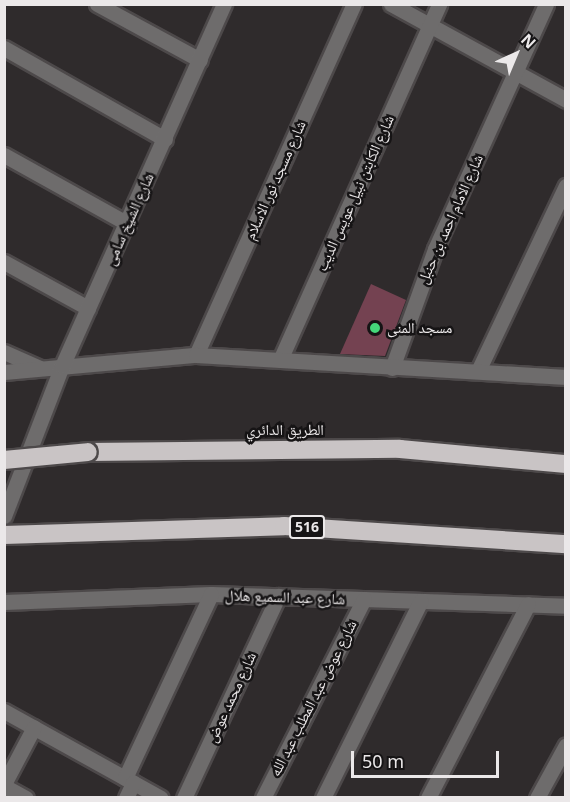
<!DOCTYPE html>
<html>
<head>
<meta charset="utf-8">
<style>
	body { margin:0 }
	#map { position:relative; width:570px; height:802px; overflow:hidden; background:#2f2b2c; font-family:"Noto Sans","Noto Naskh Arabic",sans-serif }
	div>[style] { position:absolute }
	.building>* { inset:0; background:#744251 }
	.roads { filter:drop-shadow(2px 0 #4d494a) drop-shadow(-2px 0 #4d494a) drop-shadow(0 2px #4d494a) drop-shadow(0 -2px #4d494a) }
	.minor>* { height:15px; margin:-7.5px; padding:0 7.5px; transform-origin:7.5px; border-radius:7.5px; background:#6e6c6c }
	.motorway>* { height:18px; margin:-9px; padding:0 9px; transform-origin:9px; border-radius:9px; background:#c9c4c5 }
	.bridges { filter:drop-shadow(2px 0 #4d494a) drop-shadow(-2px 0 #4d494a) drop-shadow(0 2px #4d494a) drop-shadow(0 -2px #4d494a) }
	.motorway-bridge>* { height:18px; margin:-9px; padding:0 9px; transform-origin:9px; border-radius:9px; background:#c9c4c5 }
	.dots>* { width:16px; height:16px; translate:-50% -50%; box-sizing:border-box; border:3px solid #161415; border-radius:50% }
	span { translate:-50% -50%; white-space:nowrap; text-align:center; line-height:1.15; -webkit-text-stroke:5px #161415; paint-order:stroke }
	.shield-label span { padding:2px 4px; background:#161415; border:2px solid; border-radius:4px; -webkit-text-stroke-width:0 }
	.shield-label { font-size:14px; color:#ebe8e9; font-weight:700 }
	.street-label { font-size:15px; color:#ebe8e9 }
	.poi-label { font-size:15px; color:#ebe8e9 }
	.left { translate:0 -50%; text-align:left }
	.frame { position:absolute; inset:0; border:6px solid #ebe8e9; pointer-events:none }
	.north { position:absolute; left:486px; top:24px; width:60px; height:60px; -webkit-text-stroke:4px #161415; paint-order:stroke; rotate:44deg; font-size:16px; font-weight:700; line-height:24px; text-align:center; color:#ebe8e9 }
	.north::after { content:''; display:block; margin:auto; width:21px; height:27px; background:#ebe8e9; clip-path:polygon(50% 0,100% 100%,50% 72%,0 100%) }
	.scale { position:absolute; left:351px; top:751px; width:148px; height:27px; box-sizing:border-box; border:3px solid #ebe8e9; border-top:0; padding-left:8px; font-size:18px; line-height:21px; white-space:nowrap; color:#ebe8e9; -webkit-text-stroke:4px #161415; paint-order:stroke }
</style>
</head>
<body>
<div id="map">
	<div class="building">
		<i style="clip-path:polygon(371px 284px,406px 300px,385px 356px,340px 354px)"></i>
	</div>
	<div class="roads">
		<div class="minor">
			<i style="left:97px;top:4px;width:117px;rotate:28.5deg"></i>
			<i style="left:391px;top:4px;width:200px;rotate:28.7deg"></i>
			<i style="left:4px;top:48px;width:185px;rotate:29.5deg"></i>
			<i style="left:4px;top:155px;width:142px;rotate:29.1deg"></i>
			<i style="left:4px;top:262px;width:96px;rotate:28.7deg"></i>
			<i style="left:4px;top:352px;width:39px;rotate:24deg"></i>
			<i style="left:196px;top:355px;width:385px;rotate:-65.8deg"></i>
			<i style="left:280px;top:360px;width:390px;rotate:-65.9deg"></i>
			<i style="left:392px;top:368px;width:127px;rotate:-70.1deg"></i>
			<i style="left:435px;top:249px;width:269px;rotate:-65.6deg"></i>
			<i style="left:478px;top:371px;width:205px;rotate:-64.6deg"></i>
			<i style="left:4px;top:372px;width:193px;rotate:-5.1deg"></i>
			<i style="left:196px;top:355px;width:371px;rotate:3.4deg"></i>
			<i style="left:4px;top:516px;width:161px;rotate:-68.9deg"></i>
			<i style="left:62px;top:366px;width:397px;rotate:-65.9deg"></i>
			<i style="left:4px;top:602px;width:207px;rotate:-2.2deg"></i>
			<i style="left:211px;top:594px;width:355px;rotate:1.9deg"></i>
			<i style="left:4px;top:711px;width:179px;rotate:29deg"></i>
			<i style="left:125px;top:778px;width:203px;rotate:-64.9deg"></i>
			<i style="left:4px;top:784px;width:64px;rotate:-62.2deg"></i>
			<i style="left:4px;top:786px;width:25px;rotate:29deg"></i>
			<i style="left:126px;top:798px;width:17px;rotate:-65deg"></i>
			<i style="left:184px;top:798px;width:223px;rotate:-65deg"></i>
			<i style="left:263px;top:798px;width:223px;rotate:-63.1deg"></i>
			<i style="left:323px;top:798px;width:220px;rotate:-63.6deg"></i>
			<i style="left:428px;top:798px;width:218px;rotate:-62.7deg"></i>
			<i style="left:537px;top:798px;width:60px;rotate:-61.3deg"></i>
		</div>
		<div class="motorway">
			<i style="left:88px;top:452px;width:312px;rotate:-0.6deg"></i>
			<i style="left:400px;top:449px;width:167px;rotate:5.2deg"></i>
			<i style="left:4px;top:535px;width:280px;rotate:-1.8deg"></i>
			<i style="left:284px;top:526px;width:283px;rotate:3.7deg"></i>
		</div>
	</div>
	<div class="bridges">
		<div class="motorway-bridge">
			<i style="left:4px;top:460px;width:84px;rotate:-5.4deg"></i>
		</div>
	</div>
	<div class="dots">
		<i style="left:375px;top:328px;background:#45d77a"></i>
	</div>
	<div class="shield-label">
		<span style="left:307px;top:527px">516</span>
	</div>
	<div class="street-label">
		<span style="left:275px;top:180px;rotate:-66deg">شارع مسجد نور الاسلام</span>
		<span style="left:355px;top:193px;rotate:-66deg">شارع الكابتن نبيل عويس الديب</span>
		<span style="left:129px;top:219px;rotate:-66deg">شارع الشيخ سامى</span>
		<span style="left:450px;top:219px;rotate:-66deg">شارع الامام احمد بن حنبل</span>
		<span style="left:285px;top:430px">الطريق الدائري</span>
		<span style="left:285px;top:597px;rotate:2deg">شارع عبد السميع هلال</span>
		<span style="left:231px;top:697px;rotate:-65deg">شارع محمد عوض</span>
		<span style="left:313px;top:698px;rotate:-63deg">شارع عوض عبد المطلب عبد الله</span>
	</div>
	<div class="poi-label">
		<span class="left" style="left:387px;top:328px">مسجد المنى</span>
	</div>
	<div class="frame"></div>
	<div class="north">N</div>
	<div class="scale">50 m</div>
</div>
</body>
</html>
